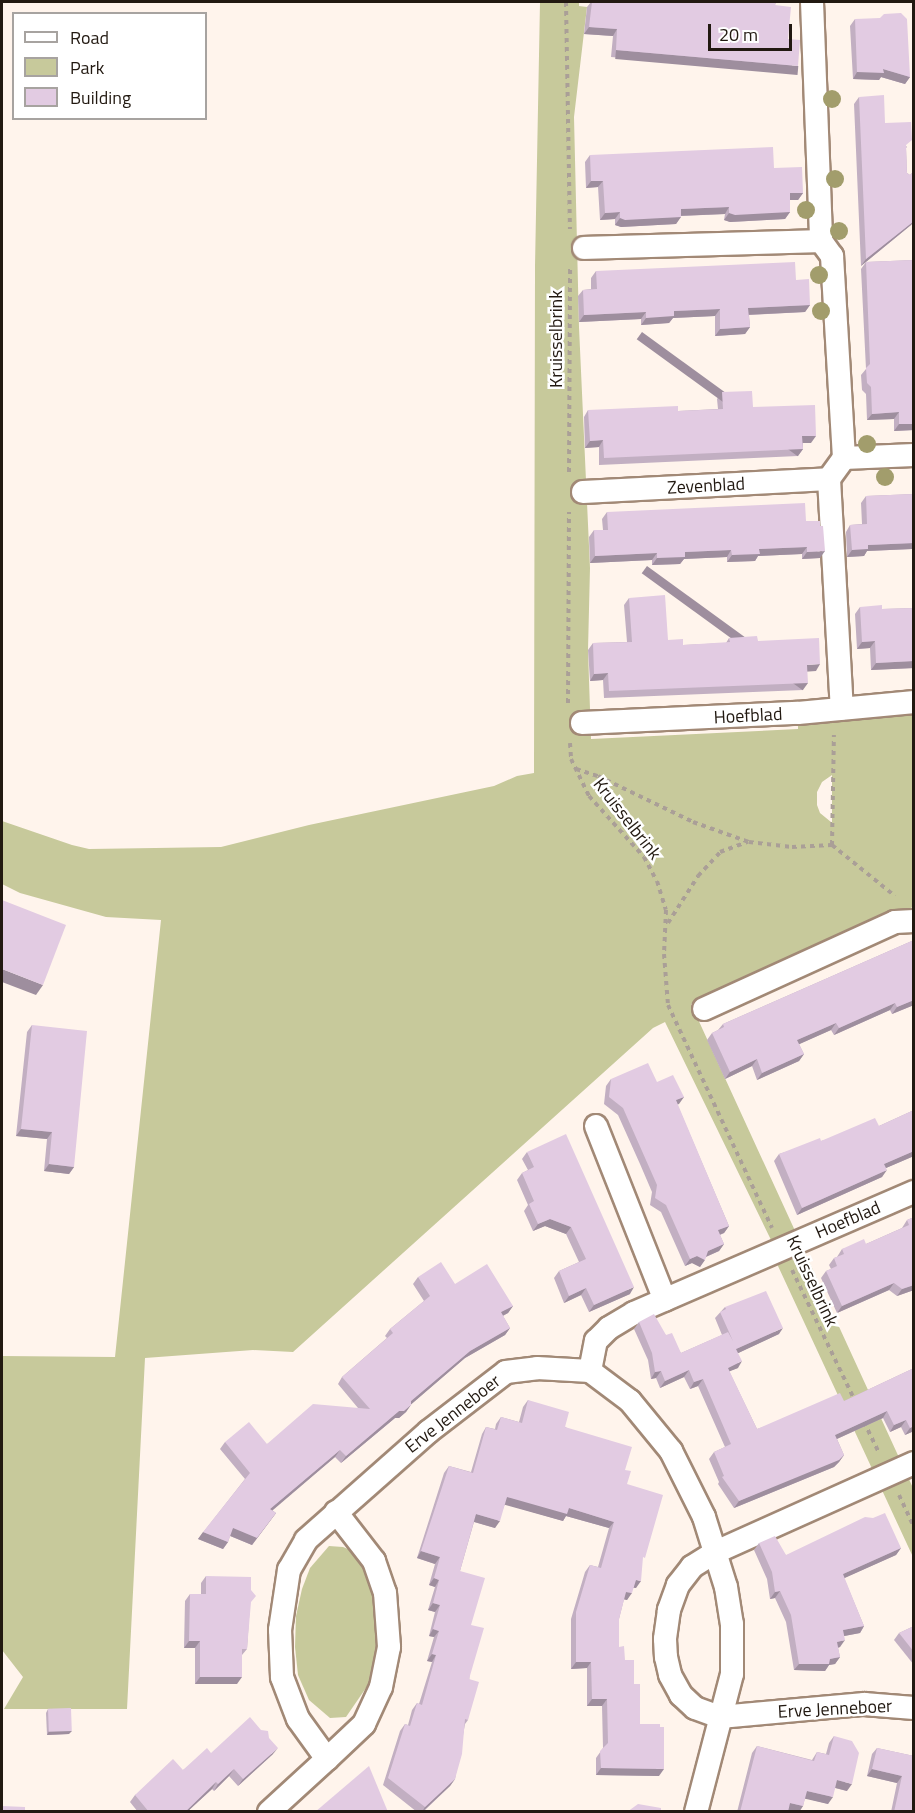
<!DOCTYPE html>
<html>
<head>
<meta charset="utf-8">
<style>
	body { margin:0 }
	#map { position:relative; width:915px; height:1813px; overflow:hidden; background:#fff4ec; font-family:"Titillium Web",sans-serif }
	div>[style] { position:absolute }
	.green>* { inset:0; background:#c7c99b }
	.path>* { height:4px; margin-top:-2px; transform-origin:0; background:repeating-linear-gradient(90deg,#aa9f97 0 4.5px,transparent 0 9px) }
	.roads { filter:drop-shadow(2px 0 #a28976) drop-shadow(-2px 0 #a28976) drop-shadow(0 2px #a28976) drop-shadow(0 -2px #a28976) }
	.street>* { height:22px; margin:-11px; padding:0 11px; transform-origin:11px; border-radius:11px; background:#fff }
	.trees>* { width:18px; height:18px; margin:-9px; border-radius:50%; background:#a29d6c }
	.wall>* { inset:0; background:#c2afc2 }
	.shaded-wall>* { inset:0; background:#9e8e9e; transform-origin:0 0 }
	.building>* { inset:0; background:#e2cbe2; transform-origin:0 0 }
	span { translate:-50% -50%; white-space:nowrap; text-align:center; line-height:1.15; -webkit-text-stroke:5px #fff; paint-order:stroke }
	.street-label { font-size:18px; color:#221911 }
	.frame { position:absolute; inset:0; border:3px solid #221911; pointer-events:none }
	.legend { position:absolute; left:12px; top:12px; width:195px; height:108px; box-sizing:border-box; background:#fff; border:2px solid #a7a3a0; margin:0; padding:8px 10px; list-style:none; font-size:18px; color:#221911 }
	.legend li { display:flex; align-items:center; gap:12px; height:30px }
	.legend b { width:30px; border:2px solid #a7a3a0 }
	.scale { position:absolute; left:708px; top:24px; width:84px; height:27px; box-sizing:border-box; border:3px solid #221911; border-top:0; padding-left:8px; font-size:18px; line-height:21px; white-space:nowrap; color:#221911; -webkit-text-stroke:4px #fff; paint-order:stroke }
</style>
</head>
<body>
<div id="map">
	<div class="green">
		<i style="clip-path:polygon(evenodd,540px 2px,579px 2px,579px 6px,587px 7px,574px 117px,579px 327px,590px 568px,588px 650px,591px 739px,798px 729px,798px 720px,836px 721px,845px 717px,913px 714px,913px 907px,691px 1004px,913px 1488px,913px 1557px,778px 1266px,772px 1242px,665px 1022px,653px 1028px,293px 1352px,253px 1350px,145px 1358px,127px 1709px,4px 1709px,23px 1677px,2px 1650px,2px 1356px,115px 1357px,161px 920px,106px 917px,20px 893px,2px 884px,2px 821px,72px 845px,89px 849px,221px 847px,309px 825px,494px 786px,517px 776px,534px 773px,535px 266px,540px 2px,832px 775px,832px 822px,831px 822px,820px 813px,817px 805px,817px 792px,822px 782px,832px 775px)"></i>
		<i style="clip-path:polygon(329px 1546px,343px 1547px,355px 1552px,366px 1564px,377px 1608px,376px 1647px,368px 1685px,346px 1717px,330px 1718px,309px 1700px,298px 1675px,295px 1647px,296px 1616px,302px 1589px,310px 1568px)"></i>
	</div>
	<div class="path">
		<i style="left:566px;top:2px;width:227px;rotate:89deg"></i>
		<i style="left:569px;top:472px;width:206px;rotate:-89.7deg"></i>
		<i style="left:568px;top:703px;width:191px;rotate:-89.7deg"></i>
		<i style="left:570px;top:743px;width:16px;rotate:86deg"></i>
		<i style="left:571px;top:759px;width:41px;rotate:64.1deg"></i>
		<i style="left:589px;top:796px;width:82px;rotate:48deg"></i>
		<i style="left:644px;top:857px;width:27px;rotate:62deg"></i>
		<i style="left:657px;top:881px;width:30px;rotate:73deg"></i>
		<i style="left:666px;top:910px;width:44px;rotate:92.6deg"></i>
		<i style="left:664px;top:954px;width:51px;rotate:85.5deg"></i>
		<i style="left:668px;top:1005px;width:246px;rotate:65deg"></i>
		<i style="left:576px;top:769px;width:23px;rotate:18deg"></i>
		<i style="left:598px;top:776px;width:106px;rotate:25.8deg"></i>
		<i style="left:693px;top:822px;width:59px;rotate:19.7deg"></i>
		<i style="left:749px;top:842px;width:43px;rotate:6.6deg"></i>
		<i style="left:792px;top:847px;width:40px;rotate:-2.9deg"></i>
		<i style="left:832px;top:845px;width:81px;rotate:39deg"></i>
		<i style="left:832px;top:845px;width:110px;rotate:-89deg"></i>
		<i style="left:668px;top:923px;width:56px;rotate:-57.4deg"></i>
		<i style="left:698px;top:876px;width:33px;rotate:-47deg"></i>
		<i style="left:720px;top:852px;width:30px;rotate:-20deg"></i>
		<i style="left:792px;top:1270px;width:145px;rotate:64.3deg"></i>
		<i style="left:864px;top:1422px;width:34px;rotate:64deg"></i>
		<i style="left:899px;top:1495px;width:35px;rotate:65deg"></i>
	</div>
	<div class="roads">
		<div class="street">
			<i style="left:812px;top:2px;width:239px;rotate:87.8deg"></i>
			<i style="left:821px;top:241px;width:19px;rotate:54deg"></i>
			<i style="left:832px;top:256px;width:202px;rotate:86.6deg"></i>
			<i style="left:844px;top:458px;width:26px;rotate:126deg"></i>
			<i style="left:829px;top:479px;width:230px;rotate:86.8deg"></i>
			<i style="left:584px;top:248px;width:237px;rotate:-1.7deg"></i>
			<i style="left:844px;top:458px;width:70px;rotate:-2.5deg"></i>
			<i style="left:583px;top:492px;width:246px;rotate:-3deg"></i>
			<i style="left:582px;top:723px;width:216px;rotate:-2.7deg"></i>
			<i style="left:798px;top:713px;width:117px;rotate:-5.4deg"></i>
			<i style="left:704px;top:1009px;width:210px;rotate:-24.5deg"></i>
			<i style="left:895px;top:922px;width:19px;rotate:-3deg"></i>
			<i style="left:596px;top:1126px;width:187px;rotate:68.4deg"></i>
			<i style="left:590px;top:1371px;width:50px;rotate:36.9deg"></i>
			<i style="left:630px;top:1401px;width:65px;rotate:50.6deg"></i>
			<i style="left:671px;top:1451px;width:74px;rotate:63.4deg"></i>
			<i style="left:704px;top:1517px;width:73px;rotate:72.6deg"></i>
			<i style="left:726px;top:1587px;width:37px;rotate:81deg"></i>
			<i style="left:732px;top:1624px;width:50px;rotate:90deg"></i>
			<i style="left:732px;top:1674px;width:143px;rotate:104.6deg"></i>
			<i style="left:914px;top:1463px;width:219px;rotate:155.8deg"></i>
			<i style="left:714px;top:1553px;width:26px;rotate:148deg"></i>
			<i style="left:692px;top:1567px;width:23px;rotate:128deg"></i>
			<i style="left:678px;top:1585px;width:27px;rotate:110deg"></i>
			<i style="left:669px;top:1610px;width:29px;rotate:98deg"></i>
			<i style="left:665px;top:1639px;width:18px;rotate:87deg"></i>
			<i style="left:666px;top:1657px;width:18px;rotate:77deg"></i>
			<i style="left:670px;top:1675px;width:23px;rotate:61deg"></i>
			<i style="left:681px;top:1695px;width:19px;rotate:43deg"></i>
			<i style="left:695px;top:1708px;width:27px;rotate:20deg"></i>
			<i style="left:720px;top:1717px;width:145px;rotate:-5.2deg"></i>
			<i style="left:864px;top:1704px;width:50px;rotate:4.6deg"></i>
			<i style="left:327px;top:1759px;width:51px;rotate:-43.4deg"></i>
			<i style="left:364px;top:1724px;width:41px;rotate:-65.3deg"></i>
			<i style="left:381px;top:1687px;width:41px;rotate:-78.7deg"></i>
			<i style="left:389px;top:1647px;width:54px;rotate:-94.2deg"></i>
			<i style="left:385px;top:1593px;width:34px;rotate:-109deg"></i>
			<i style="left:374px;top:1561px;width:62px;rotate:-127.8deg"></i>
			<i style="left:269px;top:1812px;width:79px;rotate:-42.4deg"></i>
			<i style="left:327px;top:1759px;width:49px;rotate:-125.9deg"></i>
			<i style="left:298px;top:1719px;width:45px;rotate:-110.9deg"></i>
			<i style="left:282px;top:1677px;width:47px;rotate:-92.4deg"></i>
			<i style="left:280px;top:1630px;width:61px;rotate:-81.5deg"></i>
			<i style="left:289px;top:1570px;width:34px;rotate:-60deg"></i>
			<i style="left:306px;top:1540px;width:163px;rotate:-41.5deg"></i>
			<i style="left:428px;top:1432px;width:98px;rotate:-37.6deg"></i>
			<i style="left:506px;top:1372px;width:31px;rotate:-7deg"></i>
			<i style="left:537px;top:1368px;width:53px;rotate:3.2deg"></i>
			<i style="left:590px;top:1371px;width:31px;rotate:-79deg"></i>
			<i style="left:596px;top:1341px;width:18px;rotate:-45deg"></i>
			<i style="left:609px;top:1328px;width:29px;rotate:-31deg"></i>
			<i style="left:634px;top:1313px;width:305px;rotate:-23.4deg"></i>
		</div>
	</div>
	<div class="trees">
		<i style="left:832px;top:99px"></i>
		<i style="left:835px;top:179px"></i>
		<i style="left:806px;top:210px"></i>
		<i style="left:839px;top:231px"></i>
		<i style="left:819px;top:275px"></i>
		<i style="left:821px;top:311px"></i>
		<i style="left:867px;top:444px"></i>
		<i style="left:885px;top:477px"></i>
	</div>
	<div class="wall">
		<i style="clip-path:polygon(591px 2px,776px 2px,775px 5px,788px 39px,793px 73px,611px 57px,613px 36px,584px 34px,587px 7px)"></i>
		<i style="clip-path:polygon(855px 19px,910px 77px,905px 84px,881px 77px,879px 80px,853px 79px,850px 26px)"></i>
		<i style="clip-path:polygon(859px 97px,885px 123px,907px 147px,906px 148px,907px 173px,910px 175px,914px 171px,914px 222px,911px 225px,861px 266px,854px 104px)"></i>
		<i style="clip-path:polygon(590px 155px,774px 168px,803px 193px,798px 200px,790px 200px,790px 212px,785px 219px,730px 222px,724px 220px,725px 214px,681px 216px,676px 224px,621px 227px,615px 225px,615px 219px,600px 220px,598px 187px,586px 188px,585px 162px)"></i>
		<i style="clip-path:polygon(914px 260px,914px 430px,894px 431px,894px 419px,867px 420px,866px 394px,862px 390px,861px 375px,866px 369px,861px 269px,866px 262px)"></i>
		<i style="clip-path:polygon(596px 271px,796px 280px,810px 305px,805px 312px,749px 315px,750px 327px,745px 334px,715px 336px,715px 316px,673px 318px,669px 323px,641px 325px,641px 319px,579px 322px,578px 296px,583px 290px,591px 289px,591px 278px)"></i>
		<i style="clip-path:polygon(722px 392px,753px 407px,811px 443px,803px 443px,803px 449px,798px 456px,599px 465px,599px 447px,585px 448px,584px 417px,588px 410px,678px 411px,718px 409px,717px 399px)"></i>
		<i style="clip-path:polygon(914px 494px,914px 555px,912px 555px,912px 549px,867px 551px,864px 556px,847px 557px,846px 532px,850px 525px,862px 524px,861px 503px,866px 496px)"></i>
		<i style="clip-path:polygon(607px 512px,806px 521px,820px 558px,802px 559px,802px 554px,758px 556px,755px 561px,727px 562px,727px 557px,684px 559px,680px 564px,652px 565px,652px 560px,590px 563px,589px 537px,594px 530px,603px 530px,602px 519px)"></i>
		<i style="clip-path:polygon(629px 598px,668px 640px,683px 645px,726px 643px,729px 638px,758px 641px,816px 671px,807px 671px,803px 690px,604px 698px,603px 680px,590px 681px,588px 650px,593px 643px,627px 642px,624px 605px)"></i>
		<i style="clip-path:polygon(860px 607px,882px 609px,914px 608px,914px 668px,871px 670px,870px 648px,857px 649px,855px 614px)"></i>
		<i style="clip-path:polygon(914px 940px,914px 1005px,892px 1014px,890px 1010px,834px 1035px,831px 1030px,799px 1044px,804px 1054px,799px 1061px,757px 1080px,752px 1066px,725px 1079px,707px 1040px,712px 1033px,718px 1030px,723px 1024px)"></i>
		<i style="clip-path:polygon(32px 1025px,74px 1167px,69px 1174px,44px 1171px,47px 1139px,16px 1136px,27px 1032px)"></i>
		<i style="clip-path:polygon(611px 1079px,657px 1082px,684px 1097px,677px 1104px,729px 1226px,724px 1233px,720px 1235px,724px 1244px,719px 1251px,706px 1257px,700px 1267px,692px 1263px,685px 1266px,661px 1212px,650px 1205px,652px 1192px,640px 1164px,618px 1115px,604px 1104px,606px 1086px)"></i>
		<i style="clip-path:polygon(914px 1110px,914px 1156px,886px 1168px,882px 1177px,797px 1215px,774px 1161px,779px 1154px,821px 1141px,879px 1126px)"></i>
		<i style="clip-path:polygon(527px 1152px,630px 1294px,589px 1312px,581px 1295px,564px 1303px,554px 1278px,559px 1271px,579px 1262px,566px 1234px,545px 1226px,533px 1231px,524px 1211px,528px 1205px,517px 1180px,522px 1173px,528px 1170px,522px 1159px)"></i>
		<i style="clip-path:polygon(914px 1217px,914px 1290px,897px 1296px,889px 1290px,837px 1313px,821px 1278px,826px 1271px,831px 1269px,829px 1265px,834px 1258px,837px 1257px,842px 1249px,866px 1244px,902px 1228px,907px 1220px)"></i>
		<i style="clip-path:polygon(418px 1277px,455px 1284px,513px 1306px,508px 1313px,503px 1316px,510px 1328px,505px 1335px,465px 1358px,411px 1404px,406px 1412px,399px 1418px,395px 1418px,341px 1463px,335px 1457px,272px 1510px,276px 1513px,252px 1545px,230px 1536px,228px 1542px,223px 1549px,198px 1539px,245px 1479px,220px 1449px,225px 1442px,267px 1444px,358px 1408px,338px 1384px,342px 1377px,387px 1338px,385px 1336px,390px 1329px,424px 1301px,413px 1284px)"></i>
		<i style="clip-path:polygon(725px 1307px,779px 1334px,738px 1353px,738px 1368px,729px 1371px,757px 1429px,844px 1401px,914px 1368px,914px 1431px,905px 1435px,901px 1427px,890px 1432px,883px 1418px,837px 1439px,844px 1455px,839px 1462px,834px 1467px,734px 1508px,718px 1484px,719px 1482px,709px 1459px,714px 1452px,725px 1447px,698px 1386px,690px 1389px,684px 1377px,660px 1388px,656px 1378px,651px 1379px,648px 1360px,634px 1329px,639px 1322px,666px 1335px,681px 1353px,722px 1335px,715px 1318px)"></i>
		<i style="clip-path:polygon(528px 1400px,625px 1470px,627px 1484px,642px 1562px,636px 1588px,633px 1588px,627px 1600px,624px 1599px,619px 1619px,619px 1647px,634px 1684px,640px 1724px,659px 1776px,596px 1775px,596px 1758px,603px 1748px,602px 1706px,587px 1706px,587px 1668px,571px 1669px,571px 1619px,585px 1572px,590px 1565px,598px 1567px,609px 1528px,566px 1516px,563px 1521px,505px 1504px,495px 1528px,474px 1522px,460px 1571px,471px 1625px,468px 1720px,465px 1724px,455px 1779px,450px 1786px,423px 1812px,417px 1812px,383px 1785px,400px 1731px,405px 1724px,408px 1725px,412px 1710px,417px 1703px,419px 1704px,432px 1662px,427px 1661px,434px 1637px,429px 1636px,435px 1612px,428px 1610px,435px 1587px,429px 1585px,435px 1564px,417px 1558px,444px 1473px,449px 1466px,471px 1472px,482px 1434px,486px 1427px,495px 1429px,496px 1424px,501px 1417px,519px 1422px,523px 1407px)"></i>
		<i style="clip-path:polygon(759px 1543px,786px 1555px,901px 1548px,896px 1555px,844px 1578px,864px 1626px,860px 1633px,844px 1636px,840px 1647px,838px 1648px,840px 1657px,835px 1664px,829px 1665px,825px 1671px,794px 1670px,786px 1622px,775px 1598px,770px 1599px,767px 1579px,754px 1550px)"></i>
		<i style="clip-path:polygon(206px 1576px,250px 1604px,247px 1649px,242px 1655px,237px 1684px,195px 1684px,195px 1648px,184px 1648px,185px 1601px,190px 1594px,201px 1594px,201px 1583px)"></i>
		<i style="clip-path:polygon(914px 1626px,914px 1665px,894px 1640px,899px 1633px)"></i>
		<i style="clip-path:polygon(48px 1709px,69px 1734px,47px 1735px,46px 1713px)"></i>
		<i style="clip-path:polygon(834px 1736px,847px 1791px,835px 1788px,828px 1804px,805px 1798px,803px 1806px,799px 1812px,788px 1810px,788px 1812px,737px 1812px,752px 1753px,757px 1746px,812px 1760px,817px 1752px,826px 1754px,829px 1743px)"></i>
		<i style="clip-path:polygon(877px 1748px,914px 1756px,914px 1812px,891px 1812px,897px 1783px,867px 1776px,872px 1754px)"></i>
		<i style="clip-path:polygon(211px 1753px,273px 1754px,238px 1786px,229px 1776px,214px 1791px,212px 1789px,187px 1812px,138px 1812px,130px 1802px,135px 1795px,183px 1770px)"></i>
	</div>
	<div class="shaded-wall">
		<i style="clip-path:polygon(589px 27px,617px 29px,613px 36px,584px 34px)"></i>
		<i style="left:616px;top:50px;width:183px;height:9px;rotate:5deg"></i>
		<i style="clip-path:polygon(883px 69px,910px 77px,905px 84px,881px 77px,879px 80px,853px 79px,857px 72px)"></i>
		<i style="clip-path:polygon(591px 181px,603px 181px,598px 187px,586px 188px)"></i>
		<i style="clip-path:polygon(790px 193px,803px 193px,798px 200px,785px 200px)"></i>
		<i style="clip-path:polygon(729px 207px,725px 214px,676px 216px,681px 209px)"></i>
		<i style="clip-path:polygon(620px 212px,615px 219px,600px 220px,605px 213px)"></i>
		<i style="clip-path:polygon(790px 212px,785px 219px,730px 222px,724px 220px,729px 213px)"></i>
		<i style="clip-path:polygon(681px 217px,676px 224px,621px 227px,615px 225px,620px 218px)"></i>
		<i style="clip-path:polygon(914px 221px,911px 225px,861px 266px,866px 259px)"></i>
		<i style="clip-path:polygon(810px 305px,805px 312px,744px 315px,748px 308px)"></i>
		<i style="clip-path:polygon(720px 309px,715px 316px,673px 318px,669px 323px,641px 325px,646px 318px,674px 311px)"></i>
		<i style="clip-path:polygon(646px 312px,641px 319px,579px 322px,584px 315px)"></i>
		<i style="clip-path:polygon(750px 327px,745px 334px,715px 336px,720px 329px)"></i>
		<i style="clip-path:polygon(899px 412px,894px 419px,867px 420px,872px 414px)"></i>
		<i style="clip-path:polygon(899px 424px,914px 424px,914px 430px,894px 431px)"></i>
		<i style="clip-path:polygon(802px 436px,816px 436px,811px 443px,797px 443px)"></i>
		<i style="clip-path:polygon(603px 440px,599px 447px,585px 448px,590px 441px)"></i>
		<i style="left:803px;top:449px;width:9px;height:199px;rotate:126deg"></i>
		<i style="clip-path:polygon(914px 543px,914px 548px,912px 549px,867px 551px,864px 556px,847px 557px,852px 550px,868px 545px)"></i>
		<i style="clip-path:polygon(807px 547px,802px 554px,758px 556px,755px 561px,727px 562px,732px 555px,759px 549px)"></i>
		<i style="clip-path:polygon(731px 550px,727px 557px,684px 559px,680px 564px,652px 565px,657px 558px,685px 552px)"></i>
		<i style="clip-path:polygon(825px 551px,820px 558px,802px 559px,807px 552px)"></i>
		<i style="clip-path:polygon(657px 553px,652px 560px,590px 563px,595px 556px)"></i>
		<i style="clip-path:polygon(875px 641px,870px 648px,857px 649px,862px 642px)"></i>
		<i style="clip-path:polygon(914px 661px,914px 668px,871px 670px,876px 663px)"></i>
		<i style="clip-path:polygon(820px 664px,816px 671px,802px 672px,807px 665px)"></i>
		<i style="clip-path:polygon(608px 673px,603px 680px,590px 681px,594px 674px)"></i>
		<i style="left:808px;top:683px;width:9px;height:199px;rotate:126deg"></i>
		<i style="clip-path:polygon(2px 969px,43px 985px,36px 995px,2px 982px)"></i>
		<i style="clip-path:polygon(914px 1000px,914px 1005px,892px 1014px,897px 1007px)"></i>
		<i style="clip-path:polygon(895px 1003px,890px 1010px,834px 1035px,839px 1028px)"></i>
		<i style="clip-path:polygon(836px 1023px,831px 1030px,793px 1047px,797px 1040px)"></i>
		<i style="clip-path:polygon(804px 1054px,799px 1061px,757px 1080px,762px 1073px)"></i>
		<i style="clip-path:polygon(757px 1059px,752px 1066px,725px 1079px,730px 1072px)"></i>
		<i style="clip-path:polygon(684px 1097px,679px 1104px,671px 1107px,676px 1100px)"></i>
		<i style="clip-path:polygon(21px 1129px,52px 1132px,47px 1139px,16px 1136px)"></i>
		<i style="clip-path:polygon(914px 1151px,914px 1156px,879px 1171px,884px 1164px)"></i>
		<i style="clip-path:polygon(49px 1164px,74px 1167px,69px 1174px,44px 1171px)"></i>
		<i style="clip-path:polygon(887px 1170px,882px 1177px,797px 1215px,802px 1208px)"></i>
		<i style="clip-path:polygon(550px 1219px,571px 1227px,566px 1234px,545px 1226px,533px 1231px,538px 1224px)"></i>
		<i style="clip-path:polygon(729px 1226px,724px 1233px,713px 1237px,718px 1230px)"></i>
		<i style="clip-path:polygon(724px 1244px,719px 1251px,703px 1258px,708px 1251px)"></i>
		<i style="clip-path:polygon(697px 1256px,705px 1260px,700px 1267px,692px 1263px,685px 1266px,690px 1259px)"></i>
		<i style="clip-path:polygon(894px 1283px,889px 1290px,837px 1313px,842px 1306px)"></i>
		<i style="clip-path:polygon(914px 1285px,914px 1290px,897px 1296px,902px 1289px)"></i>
		<i style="clip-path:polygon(634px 1287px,630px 1294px,589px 1312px,594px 1305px)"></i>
		<i style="clip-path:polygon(586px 1288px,581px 1295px,564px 1303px,569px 1296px)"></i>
		<i style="clip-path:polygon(513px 1306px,508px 1313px,496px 1319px,501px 1312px)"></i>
		<i style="clip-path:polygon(510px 1328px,505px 1335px,465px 1358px,407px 1408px,411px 1401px,470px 1351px)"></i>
		<i style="clip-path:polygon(783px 1328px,779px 1334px,732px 1356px,736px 1349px)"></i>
		<i style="clip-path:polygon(742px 1361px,738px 1368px,723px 1374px,728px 1368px)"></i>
		<i style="clip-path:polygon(689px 1370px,684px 1377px,660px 1388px,665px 1381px)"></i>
		<i style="clip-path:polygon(661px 1371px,656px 1378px,651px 1379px,655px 1372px)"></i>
		<i style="clip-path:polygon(703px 1379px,698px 1386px,690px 1389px,694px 1382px)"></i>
		<i style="clip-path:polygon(411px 1405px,406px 1412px,399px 1418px,395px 1418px,341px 1463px,346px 1456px,399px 1411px)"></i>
		<i style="clip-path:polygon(887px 1411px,883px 1418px,830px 1442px,835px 1435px)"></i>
		<i style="clip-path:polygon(906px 1420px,901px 1427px,890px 1432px,894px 1425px)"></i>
		<i style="clip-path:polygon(914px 1426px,914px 1431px,905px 1435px,910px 1428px)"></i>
		<i style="clip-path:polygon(340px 1450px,335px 1457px,266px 1516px,270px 1509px)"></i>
		<i style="clip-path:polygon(844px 1455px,839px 1462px,834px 1467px,734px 1508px,739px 1501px)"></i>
		<i style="clip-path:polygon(507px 1497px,569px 1508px,614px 1522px,609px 1528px,566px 1516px,563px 1521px,502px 1504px)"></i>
		<i style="clip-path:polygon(276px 1513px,252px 1545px,228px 1535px,233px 1528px)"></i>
		<i style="clip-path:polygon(476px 1514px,500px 1521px,495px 1528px,471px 1521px)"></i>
		<i style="clip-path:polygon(203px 1532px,228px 1542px,223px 1549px,198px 1539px)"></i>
		<i style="clip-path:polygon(901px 1548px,896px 1555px,838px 1581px,843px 1574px)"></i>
		<i style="clip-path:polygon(421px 1551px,440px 1557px,435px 1564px,417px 1558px)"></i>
		<i style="clip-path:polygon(434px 1578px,439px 1580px,435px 1587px,429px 1585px)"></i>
		<i style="clip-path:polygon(636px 1580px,641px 1581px,636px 1588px,631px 1587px)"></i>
		<i style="clip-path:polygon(780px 1591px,775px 1598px,770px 1599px,775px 1592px)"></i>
		<i style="clip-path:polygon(626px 1592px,632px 1593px,627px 1600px,622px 1599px)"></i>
		<i style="clip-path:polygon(433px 1603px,440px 1605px,435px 1612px,428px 1610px)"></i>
		<i style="clip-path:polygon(864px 1626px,860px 1633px,839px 1637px,843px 1630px)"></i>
		<i style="clip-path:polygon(433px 1629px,439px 1631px,434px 1637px,429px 1636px)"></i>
		<i style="clip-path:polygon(845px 1640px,840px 1647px,832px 1649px,837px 1642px)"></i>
		<i style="clip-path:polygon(189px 1641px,200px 1641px,195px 1648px,184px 1648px)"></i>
		<i style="clip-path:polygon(432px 1654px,436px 1655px,432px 1662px,427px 1661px)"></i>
		<i style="clip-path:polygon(840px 1657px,835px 1664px,829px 1665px,825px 1671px,794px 1670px,799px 1664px)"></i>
		<i style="clip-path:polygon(576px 1662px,591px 1662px,587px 1668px,571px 1669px)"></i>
		<i style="clip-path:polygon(200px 1677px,242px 1677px,237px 1684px,195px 1684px)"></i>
		<i style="clip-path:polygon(592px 1699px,607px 1699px,602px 1706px,587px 1706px)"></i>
		<i style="clip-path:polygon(49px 1731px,72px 1731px,69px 1734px,47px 1735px)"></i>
		<i style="clip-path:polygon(278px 1748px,273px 1754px,238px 1786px,243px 1779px)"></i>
		<i style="clip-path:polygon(601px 1768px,664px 1769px,659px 1776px,596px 1775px)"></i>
		<i style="clip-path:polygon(234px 1769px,229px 1776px,214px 1791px,218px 1784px)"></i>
		<i style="clip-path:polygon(872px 1769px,902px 1776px,897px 1783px,867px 1776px)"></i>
		<i style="clip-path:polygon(455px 1779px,450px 1786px,422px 1812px,425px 1807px)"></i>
		<i style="clip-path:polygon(837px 1780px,852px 1784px,847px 1791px,832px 1787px)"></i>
		<i style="clip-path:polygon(216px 1782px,212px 1789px,187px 1812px,185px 1812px)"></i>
		<i style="clip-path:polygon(807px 1791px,833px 1797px,828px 1804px,802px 1798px)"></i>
		<i style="clip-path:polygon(790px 1803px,803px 1806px,799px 1812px,792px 1812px,785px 1810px)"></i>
	</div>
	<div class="building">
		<i style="clip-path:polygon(592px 2px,776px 2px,775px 5px,791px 7px,788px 39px,800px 40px,798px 66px,616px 50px,617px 29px,589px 27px)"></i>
		<i style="clip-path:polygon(901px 13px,907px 19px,910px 77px,883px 69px,884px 73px,857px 72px,855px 19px,880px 18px,884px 14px)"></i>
		<i style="clip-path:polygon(884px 95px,885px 123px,911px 122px,912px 140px,906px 145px,907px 173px,910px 175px,914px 171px,914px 221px,866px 259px,859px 97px)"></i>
		<i style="clip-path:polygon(773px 147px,774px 168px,802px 167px,803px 193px,790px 193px,790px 212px,735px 215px,729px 213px,729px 207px,681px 209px,681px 217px,625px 220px,620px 218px,620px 212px,605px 213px,603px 181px,591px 181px,590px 155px)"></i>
		<i style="clip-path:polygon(914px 260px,914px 424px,899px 424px,899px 412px,872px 414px,871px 387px,867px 383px,866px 368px,870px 364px,866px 262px)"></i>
		<i style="clip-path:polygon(795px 262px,796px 280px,809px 279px,810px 305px,748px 308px,750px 327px,720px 329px,720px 309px,674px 311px,674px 316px,646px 318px,646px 312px,584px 315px,583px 290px,597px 289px,596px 271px)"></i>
		<i style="clip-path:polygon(752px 391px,753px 407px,815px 405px,816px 436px,802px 436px,803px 449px,604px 458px,603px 440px,590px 441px,588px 410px,678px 406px,678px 411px,723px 409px,722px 392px)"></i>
		<i style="clip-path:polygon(914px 494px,914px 543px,868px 545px,868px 549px,852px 550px,850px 525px,867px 524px,866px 496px)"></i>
		<i style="clip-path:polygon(805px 503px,806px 521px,820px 521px,820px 526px,823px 526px,825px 551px,807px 552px,807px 547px,759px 549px,760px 554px,732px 555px,731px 550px,685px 552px,685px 557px,657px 558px,657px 553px,595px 556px,594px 530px,608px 530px,607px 512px)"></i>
		<i style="clip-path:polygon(665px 595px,668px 640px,683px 639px,683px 645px,730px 642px,729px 638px,757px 636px,758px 641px,819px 638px,820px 664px,807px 665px,808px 683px,609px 691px,608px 673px,594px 674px,593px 643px,632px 642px,629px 598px)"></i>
		<i style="clip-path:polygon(882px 605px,882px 609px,914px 608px,914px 661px,876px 663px,875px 641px,862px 642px,860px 607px)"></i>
		<i style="clip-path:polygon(2px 900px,66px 925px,43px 985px,2px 969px)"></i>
		<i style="clip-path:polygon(914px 940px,914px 1000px,897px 1007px,895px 1003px,839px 1028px,836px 1023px,797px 1040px,804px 1054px,762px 1073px,757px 1059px,730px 1072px,712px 1033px,724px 1027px,723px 1024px)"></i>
		<i style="clip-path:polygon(32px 1025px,87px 1031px,74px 1167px,49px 1164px,52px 1132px,21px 1129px)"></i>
		<i style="clip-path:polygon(648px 1063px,657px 1082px,673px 1075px,684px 1097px,676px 1100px,729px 1226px,718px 1230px,724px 1244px,708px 1251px,705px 1260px,697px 1256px,690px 1259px,666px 1205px,655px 1198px,657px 1185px,623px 1108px,609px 1097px,611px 1079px)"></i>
		<i style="clip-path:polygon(914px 1110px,914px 1151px,884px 1164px,887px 1170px,802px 1208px,779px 1154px,820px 1138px,821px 1141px,875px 1118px,879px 1126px)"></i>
		<i style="clip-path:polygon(566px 1134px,634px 1287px,594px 1305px,586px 1288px,569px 1296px,559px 1271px,586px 1259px,571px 1227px,550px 1219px,538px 1224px,529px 1204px,534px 1201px,522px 1173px,534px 1167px,527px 1152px)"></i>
		<i style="clip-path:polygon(914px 1217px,914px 1285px,902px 1289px,894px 1283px,842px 1306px,826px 1271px,837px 1266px,834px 1258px,844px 1254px,842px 1249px,864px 1239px,866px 1244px,909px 1225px,907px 1220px)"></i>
		<i style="clip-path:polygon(441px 1262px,455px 1284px,487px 1264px,513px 1306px,501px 1312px,510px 1328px,470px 1351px,411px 1401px,411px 1405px,404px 1411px,399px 1411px,346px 1456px,340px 1450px,270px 1509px,276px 1513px,257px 1538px,233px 1528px,228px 1542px,203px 1532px,250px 1473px,225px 1442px,249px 1422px,267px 1444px,313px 1404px,370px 1409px,342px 1377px,393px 1333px,390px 1329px,430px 1296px,418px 1277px)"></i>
		<i style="clip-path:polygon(766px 1291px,783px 1328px,736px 1349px,742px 1361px,728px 1368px,757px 1429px,840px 1393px,844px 1401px,914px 1368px,914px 1426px,910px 1428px,906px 1420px,894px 1425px,887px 1411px,835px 1435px,844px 1455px,839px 1460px,739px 1501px,722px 1477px,724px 1476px,714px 1452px,731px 1444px,703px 1379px,694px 1382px,689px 1370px,665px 1381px,661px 1371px,655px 1372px,652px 1353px,639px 1322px,654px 1314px,666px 1335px,672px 1333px,681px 1353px,728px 1332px,733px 1341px,720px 1312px,726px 1309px,725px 1307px)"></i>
		<i style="clip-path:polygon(528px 1400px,569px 1412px,565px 1427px,632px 1447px,625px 1470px,631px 1471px,627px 1484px,663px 1495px,645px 1558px,643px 1557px,641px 1581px,636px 1580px,632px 1593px,626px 1592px,619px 1619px,619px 1647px,624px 1646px,625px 1660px,634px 1660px,634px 1684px,640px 1684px,640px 1724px,660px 1724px,660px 1727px,664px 1727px,664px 1769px,601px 1768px,600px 1751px,608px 1743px,607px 1699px,592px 1699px,591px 1662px,576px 1662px,576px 1612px,590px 1565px,601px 1568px,614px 1522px,569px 1508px,567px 1514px,507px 1497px,500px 1521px,476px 1514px,460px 1571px,485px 1578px,471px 1625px,484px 1628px,469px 1679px,479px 1682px,468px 1720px,465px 1719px,462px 1754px,455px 1779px,425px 1807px,388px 1778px,405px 1724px,410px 1726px,417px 1703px,422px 1705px,436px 1655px,432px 1654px,439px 1631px,433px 1629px,440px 1605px,433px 1603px,439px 1580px,434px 1578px,440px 1557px,421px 1551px,449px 1466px,473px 1473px,486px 1427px,497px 1430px,501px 1417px,522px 1423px)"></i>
		<i style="clip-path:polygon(885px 1513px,901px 1548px,843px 1574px,864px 1626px,843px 1630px,845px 1640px,837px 1642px,840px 1657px,830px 1659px,829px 1664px,799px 1664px,791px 1615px,780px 1591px,775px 1592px,772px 1572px,759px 1543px,775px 1536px,786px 1555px,865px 1517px,873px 1518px)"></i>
		<i style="clip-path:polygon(206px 1576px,251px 1577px,251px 1590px,256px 1596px,251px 1602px,247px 1649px,242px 1649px,242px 1677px,200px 1677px,200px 1641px,189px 1641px,190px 1594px,206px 1594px)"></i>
		<i style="clip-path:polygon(914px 1626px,914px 1652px,899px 1633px)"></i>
		<i style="left:71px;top:1708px;width:23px;height:23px;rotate:88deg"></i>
		<i style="clip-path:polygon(250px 1717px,261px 1730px,268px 1731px,269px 1738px,278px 1748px,243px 1779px,234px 1769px,218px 1784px,216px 1782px,185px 1812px,149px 1812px,135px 1795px,173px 1759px,183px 1770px,207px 1748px,211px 1753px)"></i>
		<i style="clip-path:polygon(834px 1736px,852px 1741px,859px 1753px,852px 1784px,837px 1780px,833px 1797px,807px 1791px,803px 1806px,790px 1803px,788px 1812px,740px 1812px,757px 1746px,814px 1761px,817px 1752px,829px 1755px)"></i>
		<i style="clip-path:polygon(877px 1748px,914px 1756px,914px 1812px,894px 1812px,902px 1776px,872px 1769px)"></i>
		<i style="clip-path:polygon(369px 1766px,388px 1812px,315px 1812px)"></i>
		<i style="clip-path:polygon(638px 1804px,661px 1808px,661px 1812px,627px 1812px)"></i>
		<i style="clip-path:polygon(2px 1806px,25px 1807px,25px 1812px,2px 1812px)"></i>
	</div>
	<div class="street-label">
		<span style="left:556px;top:339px;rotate:-90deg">Kruisselbrink</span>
		<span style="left:706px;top:486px;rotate:-3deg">Zevenblad</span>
		<span style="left:748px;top:716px;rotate:-3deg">Hoefblad</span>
		<span style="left:627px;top:819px;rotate:52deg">Kruisselbrink</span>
		<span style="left:848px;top:1220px;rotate:-23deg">Hoefblad</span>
		<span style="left:812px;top:1281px;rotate:65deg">Kruisselbrink</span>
		<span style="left:453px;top:1414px;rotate:-38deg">Erve Jenneboer</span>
		<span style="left:835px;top:1709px;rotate:-3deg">Erve Jenneboer</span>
	</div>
	<div class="frame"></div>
	<ul class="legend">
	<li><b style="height:8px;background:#fff"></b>Road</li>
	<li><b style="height:16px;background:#c7c99b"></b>Park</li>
	<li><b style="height:16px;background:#e2cbe2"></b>Building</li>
	</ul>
	<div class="scale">20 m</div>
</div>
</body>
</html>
